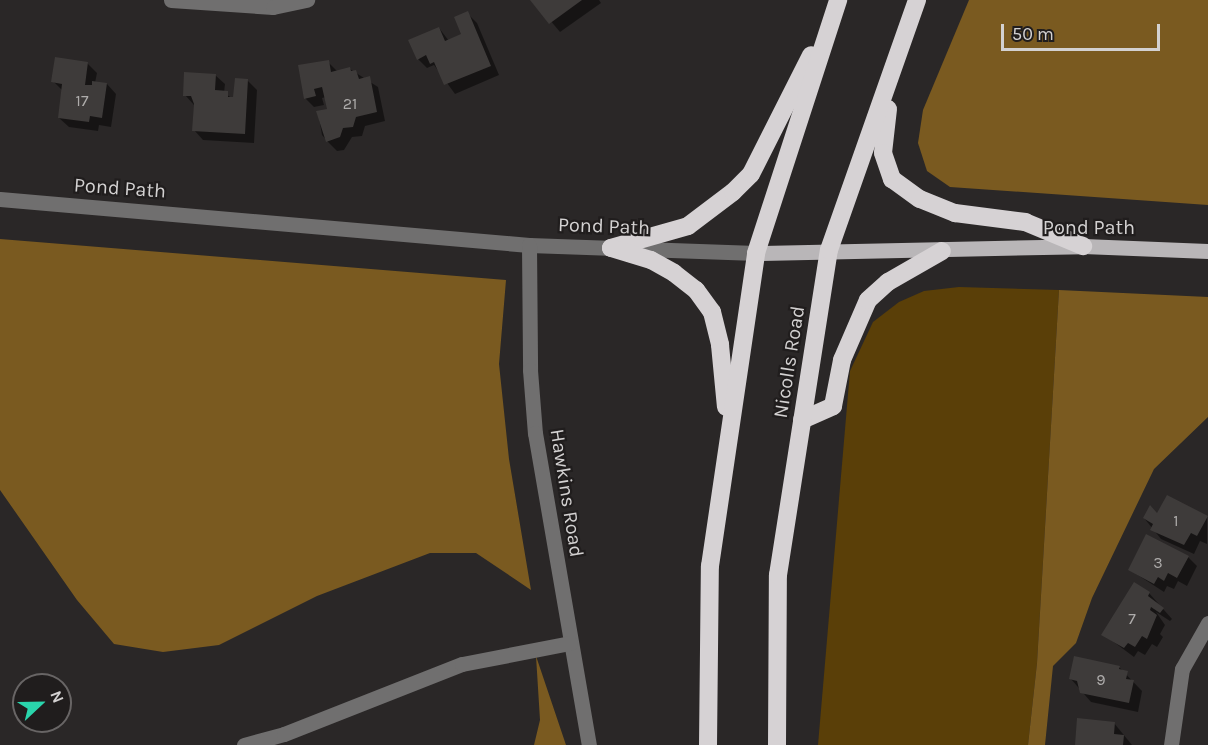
<!DOCTYPE html>
<html>
<head>
<meta charset="utf-8">
<style>
	body { margin:0 }
	#map { position:relative; width:1208px; height:745px; overflow:hidden; background:#2a2727; font-family:Karla,sans-serif }
	div>[style] { position:absolute }
	.green>* { inset:0; background:#5a3f08 }
	.forest>* { inset:0; background:#7a5a20 }
	.shadow>* { inset:0; background:#0007 }
	.building>* { inset:0; background:#3e3b3a }
	.minor>* { height:15px; margin:-7.5px; padding:0 7.5px; transform-origin:7.5px; border-radius:7.5px; background:#706f6f }
	.major>* { height:15px; margin:-7.5px; padding:0 7.5px; transform-origin:7.5px; border-radius:7.5px; background:#b9b6b8 }
	.highway>* { height:18px; margin:-9px; padding:0 9px; transform-origin:9px; border-radius:9px; background:#d6d2d4 }
	span { translate:-50% -50%; white-space:nowrap; text-align:center; line-height:1.15; -webkit-text-stroke:4.5px #201d1d; paint-order:stroke }
	.number-label { font-size:16px; color:#aeacab }
	.number-label span { -webkit-text-stroke-width:0 }
	.street-label { font-size:20px; color:#d3d1d1 }
	.north { position:absolute; left:12px; top:673px; width:60px; height:60px; box-sizing:border-box; background:#201d1d; border:2px solid #686565; border-radius:50%; rotate:68deg; font-size:16px; font-weight:700; line-height:24px; text-align:center; color:#d3d1d1 }
	.north::after { content:''; display:block; margin:auto; width:21px; height:27px; background:#2ad5ac; clip-path:polygon(50% 0,100% 100%,50% 72%,0 100%) }
	.scale { position:absolute; left:1001px; top:24px; width:159px; height:27px; box-sizing:border-box; border:3px solid #d3d1d1; border-top:0; padding-left:8px; font-size:18px; line-height:21px; white-space:nowrap; color:#d3d1d1; -webkit-text-stroke:4px #201d1d; paint-order:stroke }
</style>
</head>
<body>
<div id="map">
	<div class="green">
		<i style="clip-path:polygon(959px 287px,1059px 290px,1037px 663px,1028px 745px,818px 745px,850px 371px,873px 322px,899px 302px,924px 291px)"></i>
	</div>
	<div class="forest">
		<i style="clip-path:polygon(969px 0,1208px 0,1208px 205px,950px 187px,927px 171px,918px 143px,923px 110px)"></i>
		<i style="clip-path:polygon(0 239px,506px 280px,499px 364px,509px 459px,531px 590px,476px 553px,430px 553px,317px 596px,219px 645px,163px 652px,114px 644px,77px 600px,0 490px)"></i>
		<i style="clip-path:polygon(1059px 290px,1208px 297px,1208px 417px,1154px 469px,1092px 598px,1076px 643px,1053px 666px,1045px 745px,1028px 745px,1037px 663px)"></i>
		<i style="clip-path:polygon(536px 656px,566px 745px,534px 745px,540px 720px)"></i>
	</div>
	<div class="shadow">
		<i style="clip-path:polygon(533px 0,599px 0,601px 3px,560px 32px)"></i>
		<i style="clip-path:polygon(467px 13px,477px 23px,499px 75px,455px 94px,434px 65px,427px 68px,418px 59px,439px 28px,449px 41px,463px 35px)"></i>
		<i style="clip-path:polygon(328px 62px,338px 72px,350px 69px,378px 87px,385px 121px,365px 126px,362px 136px,352px 137px,344px 150px,337px 151px,329px 143px,342px 140px,329px 143px,322px 135px,318px 112px,329px 110px,326px 97px,322px 98px,324px 105px,314px 107px,305px 98px)"></i>
		<i style="clip-path:polygon(87px 63px,97px 73px,95px 83px,107px 84px,116px 94px,111px 127px,99px 125px,98px 131px,69px 127px,59px 118px,63px 91px,53px 81px)"></i>
		<i style="clip-path:polygon(215px 75px,225px 84px,224px 93px,235px 100px,247px 80px,257px 90px,254px 143px,203px 140px,194px 130px,194px 105px,185px 95px)"></i>
		<i style="clip-path:polygon(1158px 515px,1207px 517px,1207px 544px,1200px 541px,1194px 554px,1161px 539px,1144px 518px)"></i>
		<i style="clip-path:polygon(1188px 557px,1197px 566px,1187px 586px,1178px 581px,1174px 589px,1167px 586px,1164px 592px,1130px 570px)"></i>
		<i style="clip-path:polygon(1149px 593px,1172px 619px,1170px 621px,1156px 612px,1165px 625px,1160px 634px,1163px 637px,1157px 647px,1152px 644px,1145px 655px,1138px 651px,1134px 657px,1103px 634px)"></i>
		<i style="clip-path:polygon(1119px 667px,1142px 691px,1138px 712px,1091px 702px,1071px 679px)"></i>
		<i style="clip-path:polygon(1114px 723px,1132px 745px,1076px 745px)"></i>
	</div>
	<div class="building">
		<i style="clip-path:polygon(530px 0,582px 0,549px 24px)"></i>
		<i style="clip-path:polygon(468px 11px,491px 66px,444px 85px,434px 62px,430px 64px,426px 55px,417px 60px,408px 40px,439px 27px,445px 41px,461px 34px,454px 17px)"></i>
		<i style="clip-path:polygon(55px 57px,88px 62px,85px 85px,92px 85px,92px 81px,107px 83px,102px 118px,90px 116px,89px 122px,58px 118px,62px 84px,51px 82px)"></i>
		<i style="clip-path:polygon(329px 60px,331px 72px,350px 67px,351px 71px,356px 70px,359px 79px,370px 76px,377px 112px,356px 117px,353px 127px,343px 128px,340px 137px,326px 142px,316px 111px,327px 109px,322px 87px,314px 89px,316px 96px,304px 99px,298px 65px)"></i>
		<i style="clip-path:polygon(184px 72px,216px 74px,215px 90px,228px 91px,228px 97px,233px 97px,235px 78px,248px 79px,245px 134px,192px 131px,194px 104px,191px 96px,183px 96px)"></i>
		<i style="clip-path:polygon(1167px 495px,1208px 516px,1197px 536px,1191px 533px,1184px 545px,1150px 530px,1153px 524px,1143px 518px,1150px 505px,1157px 513px)"></i>
		<i style="clip-path:polygon(1146px 534px,1189px 556px,1177px 578px,1168px 573px,1164px 581px,1158px 577px,1154px 584px,1128px 570px)"></i>
		<i style="clip-path:polygon(1134px 582px,1150px 592px,1148px 596px,1164px 608px,1160px 613px,1151px 607px,1150px 610px,1157px 615px,1147px 639px,1142px 636px,1135px 647px,1128px 643px,1124px 648px,1101px 635px)"></i>
		<i style="clip-path:polygon(1074px 656px,1120px 666px,1119px 669px,1128px 671px,1126px 679px,1134px 680px,1129px 703px,1080px 693px,1077px 681px,1069px 679px)"></i>
		<i style="clip-path:polygon(1077px 718px,1115px 722px,1114px 734px,1124px 735px,1123px 745px,1075px 745px)"></i>
	</div>
	<div class="minor">
		<i style="left:171px;top:0;width:102px;rotate:3.9deg"></i>
		<i style="left:273px;top:7px;width:35px;rotate:-12deg"></i>
		<i style="left:0;top:199px;width:531px;rotate:4.97deg"></i>
		<i style="left:529px;top:245px;width:227px;rotate:2deg"></i>
		<i style="left:529px;top:245px;width:125px;rotate:89.5deg"></i>
		<i style="left:530px;top:370px;width:63px;rotate:85.5deg"></i>
		<i style="left:535px;top:433px;width:317px;rotate:80.2deg"></i>
		<i style="left:244px;top:745px;width:41px;rotate:-15.4deg"></i>
		<i style="left:284px;top:734px;width:191px;rotate:-21.5deg"></i>
		<i style="left:462px;top:664px;width:110px;rotate:-11deg"></i>
		<i style="left:1171px;top:745px;width:77px;rotate:-81.8deg"></i>
		<i style="left:1182px;top:669px;width:53px;rotate:-60.5deg"></i>
	</div>
	<div class="major">
		<i style="left:756px;top:253px;width:327px;rotate:-1.2deg"></i>
		<i style="left:1083px;top:246px;width:125px;rotate:2.3deg"></i>
	</div>
	<div class="highway">
		<i style="left:888px;top:109px;width:44px;rotate:96.5deg"></i>
		<i style="left:883px;top:153px;width:28px;rotate:71deg"></i>
		<i style="left:892px;top:179px;width:34px;rotate:36deg"></i>
		<i style="left:920px;top:199px;width:38px;rotate:22deg"></i>
		<i style="left:955px;top:213px;width:71px;rotate:7.3deg"></i>
		<i style="left:1025px;top:222px;width:63px;rotate:22.5deg"></i>
		<i style="left:611px;top:248px;width:80px;rotate:-15.9deg"></i>
		<i style="left:688px;top:226px;width:56px;rotate:-37.1deg"></i>
		<i style="left:733px;top:192px;width:25px;rotate:-45deg"></i>
		<i style="left:751px;top:174px;width:133px;rotate:-63.2deg"></i>
		<i style="left:611px;top:248px;width:42px;rotate:16.7deg"></i>
		<i style="left:651px;top:260px;width:26px;rotate:29deg"></i>
		<i style="left:674px;top:273px;width:28px;rotate:38deg"></i>
		<i style="left:696px;top:290px;width:27px;rotate:54deg"></i>
		<i style="left:712px;top:312px;width:34px;rotate:76deg"></i>
		<i style="left:720px;top:345px;width:62px;rotate:84.5deg"></i>
		<i style="left:802px;top:420px;width:34px;rotate:-24deg"></i>
		<i style="left:833px;top:406px;width:47px;rotate:-78.9deg"></i>
		<i style="left:842px;top:360px;width:65px;rotate:-66.6deg"></i>
		<i style="left:868px;top:300px;width:27px;rotate:-42deg"></i>
		<i style="left:888px;top:282px;width:62px;rotate:-29.9deg"></i>
		<i style="left:708px;top:745px;width:179px;rotate:-89.4deg"></i>
		<i style="left:710px;top:566px;width:316px;rotate:-81.6deg"></i>
		<i style="left:756px;top:253px;width:266px;rotate:-72deg"></i>
		<i style="left:777px;top:745px;width:170px;rotate:-89.7deg"></i>
		<i style="left:778px;top:575px;width:329px;rotate:-81.1deg"></i>
		<i style="left:829px;top:250px;width:265px;rotate:-70.6deg"></i>
	</div>
	<div class="number-label">
		<span style="left:82px;top:101px">17</span>
		<span style="left:350px;top:104px">21</span>
		<span style="left:1176px;top:521px">1</span>
		<span style="left:1158px;top:563px">3</span>
		<span style="left:1132px;top:619px">7</span>
		<span style="left:1101px;top:680px">9</span>
	</div>
	<div class="street-label">
		<span style="left:120px;top:188px;rotate:4deg">Pond Path</span>
		<span style="left:604px;top:226px;rotate:2deg">Pond Path</span>
		<span style="left:1089px;top:227px">Pond Path</span>
		<span style="left:789px;top:362px;rotate:-81deg">Nicolls Road</span>
		<span style="left:567px;top:493px;rotate:81deg">Hawkins Road</span>
	</div>
	<div class="north">N</div>
	<div class="scale">50 m</div>
</div>
</body>
</html>
